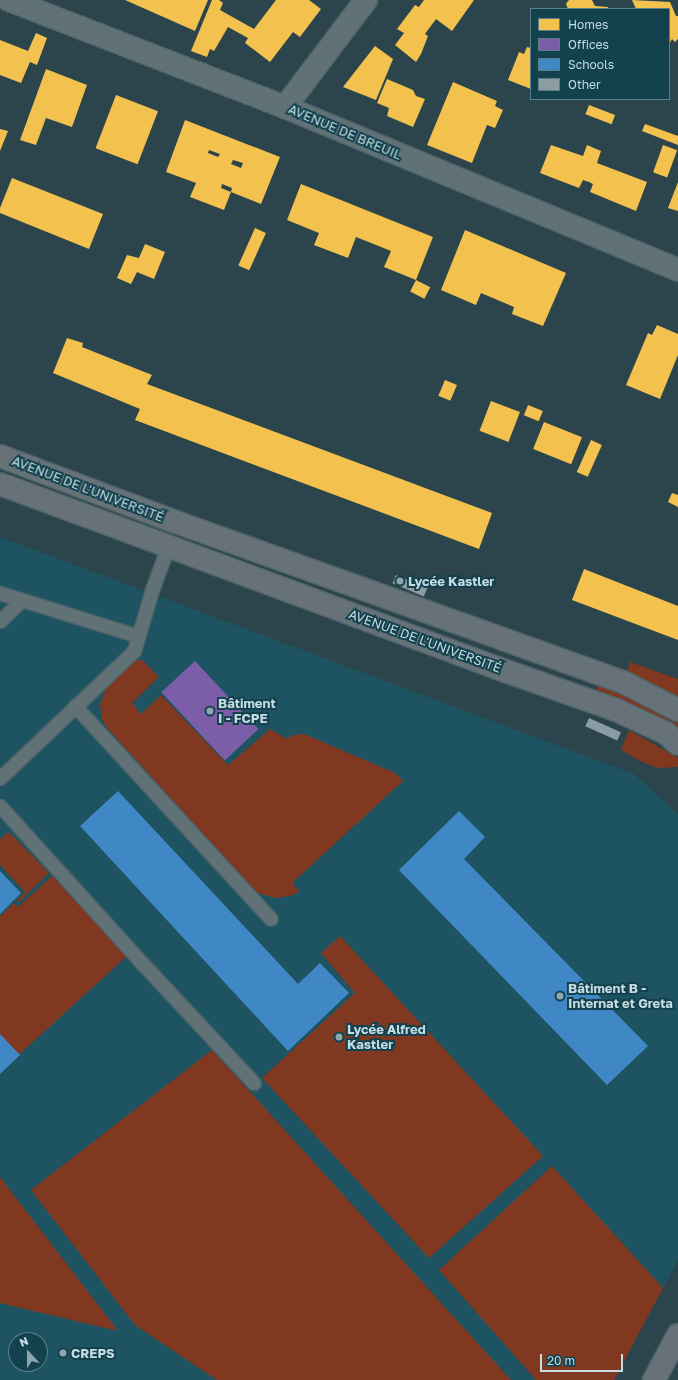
<!DOCTYPE html>
<html>
<head>
<meta charset="utf-8">
<style>
	body { margin:0 }
	#map { position:relative; width:678px; height:1380px; overflow:hidden; background:#2c454c; font-family:"Golos Text",sans-serif }
	div>[style] { position:absolute }
	.built>* { inset:0; background:#1e5462 }
	.green>* { inset:0; background:#813820 }
	.homes>* { inset:0; background:#f2c14e; transform-origin:0 0 }
	.offices>* { inset:0; background:#7b5ea7; transform-origin:0 0 }
	.schools>* { inset:0; background:#3f88c5 }
	.building>* { inset:0; background:#8b9ca3; transform-origin:0 0 }
	.roads { filter:drop-shadow(1px 0 #4d6368) drop-shadow(-1px 0 #4d6368) drop-shadow(0 1px #4d6368) drop-shadow(0 -1px #4d6368) }
	.lane>* { height:13px; margin:-6.5px; padding:0 6.5px; transform-origin:6.5px; border-radius:6.5px; background:#617277 }
	.street>* { height:22px; margin:-11px; padding:0 11px; transform-origin:11px; border-radius:11px; background:#617277 }
	.secondary>* { height:22px; margin:-11px; padding:0 11px; transform-origin:11px; border-radius:11px; background:#667178 }
	.dots>* { width:11px; height:11px; translate:-50% -50%; box-sizing:border-box; border:2px solid #13424e; border-radius:50% }
	span { translate:-50% -50%; white-space:nowrap; text-align:center; line-height:1.15; -webkit-text-stroke:4px #13424e; paint-order:stroke }
	.street-label { font-size:13px; color:#c3dbe2 }
	.poi-label { font-size:13px; color:#c3dbe2; font-weight:700 }
	.left { translate:0 -50%; text-align:left }
	.legend { position:absolute; left:530px; top:8px; width:140px; height:92px; box-sizing:border-box; background:#13424e; border:1px solid #597f89; margin:0; padding:5px 7px; list-style:none; font-size:12px; color:#c3dbe2 }
	.legend li { display:flex; align-items:center; gap:8px; height:20px }
	.legend b { width:20px; border:1px solid #597f89 }
	.north { position:absolute; left:8px; top:1332px; width:40px; height:40px; box-sizing:border-box; background:#13424e; border:1px solid #597f89; border-radius:50%; rotate:338deg; font-size:11px; font-weight:700; line-height:16px; text-align:center; color:#c3dbe2 }
	.north::after { content:''; display:block; margin:auto; width:14px; height:18px; background:#8ea6ae; clip-path:polygon(50% 0,100% 100%,50% 72%,0 100%) }
	.scale { position:absolute; left:540px; top:1354px; width:83px; height:18px; box-sizing:border-box; border:2px solid #c3dbe2; border-top:0; padding-left:5px; font-size:12px; line-height:14px; white-space:nowrap; color:#c3dbe2; -webkit-text-stroke:3px #13424e; paint-order:stroke }
</style>
</head>
<body>
<div id="map">
	<div class="built">
		<i style="clip-path:polygon(evenodd,0 537px,634px 774px,678px 814px,678px 1260px,614px 1380px,0 1380px,0 537px,16px 1340px,40px 1340px,40px 1364px,16px 1364px,16px 1340px)"></i>
	</div>
	<div class="green">
		<i style="clip-path:polygon(137px 660px,142px 660px,159px 677px,132px 703px,141px 714px,161px 695px,228px 765px,270px 729px,287px 739px,293px 735px,304px 734px,395px 773px,403px 781px,292px 883px,299px 891px,295px 894px,290px 896px,276px 898px,261px 894px,256px 892px,108px 729px,102px 720px,100px 704px,107px 686px,132px 662px)"></i>
		<i style="clip-path:polygon(630px 662px,678px 679px,678px 700px,626px 675px)"></i>
		<i style="clip-path:polygon(598px 684px,661px 710px,678px 721px,678px 736px,594px 696px)"></i>
		<i style="clip-path:polygon(629px 730px,678px 758px,678px 767px,659px 768px,646px 764px,621px 750px)"></i>
		<i style="clip-path:polygon(9px 832px,49px 873px,19px 902px,17px 900px,25px 892px,0 865px,0 839px)"></i>
		<i style="clip-path:polygon(52px 876px,127px 956px,0 1072px,0 916px,14px 903px,18px 907px)"></i>
		<i style="clip-path:polygon(340px 936px,543px 1156px,429px 1258px,262px 1078px,355px 993px,321px 953px)"></i>
		<i style="clip-path:polygon(212px 1050px,511px 1380px,217px 1380px,135px 1325px,31px 1190px)"></i>
		<i style="clip-path:polygon(552px 1166px,663px 1288px,614px 1380px,536px 1380px,439px 1270px)"></i>
		<i style="clip-path:polygon(0 1177px,118px 1331px,0 1303px)"></i>
	</div>
	<div class="homes">
		<i style="clip-path:polygon(125px 0,208px 0,195px 31px)"></i>
		<i style="clip-path:polygon(212px 0,219px 0,223px 3px,220px 10px,254px 29px,276px 0,309px 0,321px 9px,300px 37px,293px 32px,270px 62px,245px 43px,248px 38px,228px 27px,214px 51px,210px 49px,207px 57px,191px 51px)"></i>
		<i style="clip-path:polygon(424px 0,474px 0,452px 31px,436px 19px,425px 34px,428px 36px,421px 54px,416px 62px,395px 45px,404px 33px,397px 29px,415px 5px,419px 7px)"></i>
		<i style="clip-path:polygon(569px 0,592px 0,595px 6px,608px 7px,608px 9px,568px 9px,566px 4px)"></i>
		<i style="clip-path:polygon(632px 0,670px 2px,676px 16px,678px 16px,678px 39px,675px 42px,672px 39px,669px 44px,669px 9px,636px 9px)"></i>
		<i style="clip-path:polygon(36px 33px,47px 38px,37px 65px,30px 62px,21px 83px,0 75px,0 40px,28px 51px)"></i>
		<i style="clip-path:polygon(375px 46px,393px 59px,376px 100px,343px 87px)"></i>
		<i style="clip-path:polygon(527px 47px,531px 48px,531px 89px,508px 80px,519px 52px,524px 54px)"></i>
		<i style="clip-path:polygon(46px 69px,87px 85px,72px 127px,46px 118px,36px 145px,20px 140px)"></i>
		<i style="clip-path:polygon(387px 79px,413px 90px,416px 96px,425px 99px,413px 127px,387px 116px,389px 108px,377px 103px)"></i>
		<i style="clip-path:polygon(453px 82px,497px 101px,495px 106px,503px 110px,495px 128px,487px 125px,472px 163px,427px 145px)"></i>
		<i style="left:116px;top:95px;width:45px;height:57px;rotate:21deg"></i>
		<i style="left:589px;top:105px;width:28px;height:10px;rotate:21deg"></i>
		<i style="clip-path:polygon(evenodd,185px 120px,280px 157px,261px 204px,231px 192px,232px 188px,222px 184px,221px 188px,231px 192px,224px 210px,190px 197px,196px 183px,166px 172px,185px 120px,209px 150px,220px 154px,218px 157px,208px 153px,209px 150px,185px 120px,233px 160px,243px 163px,241px 168px,231px 164px,233px 160px)"></i>
		<i style="clip-path:polygon(645px 124px,678px 136px,678px 145px,642px 131px)"></i>
		<i style="clip-path:polygon(0 129px,8px 131px,0 151px)"></i>
		<i style="clip-path:polygon(551px 145px,583px 156px,587px 145px,601px 151px,597px 163px,647px 182px,636px 211px,590px 192px,593px 184px,589px 182px,583px 180px,579px 188px,540px 173px)"></i>
		<i style="left:663px;top:145px;width:15px;height:29px;rotate:20deg"></i>
		<i style="clip-path:polygon(12px 178px,103px 214px,89px 249px,0 213px,0 208px)"></i>
		<i style="clip-path:polygon(678px 182px,678px 211px,668px 208px)"></i>
		<i style="clip-path:polygon(301px 184px,433px 237px,416px 280px,384px 267px,391px 251px,356px 237px,348px 258px,314px 245px,319px 233px,287px 220px)"></i>
		<i style="left:255px;top:228px;width:12px;height:41px;rotate:24deg"></i>
		<i style="clip-path:polygon(465px 230px,566px 273px,543px 326px,512px 314px,514px 307px,481px 293px,476px 305px,441px 290px)"></i>
		<i style="clip-path:polygon(145px 244px,165px 252px,154px 279px,137px 272px,131px 284px,117px 278px,127px 255px,139px 258px)"></i>
		<i style="left:416px;top:280px;width:16px;height:13px;rotate:27deg"></i>
		<i style="clip-path:polygon(657px 325px,678px 334px,678px 355px,660px 399px,626px 385px,648px 333px,652px 335px)"></i>
		<i style="clip-path:polygon(67px 338px,83px 343px,82px 347px,152px 375px,147px 384px,492px 513px,479px 549px,135px 420px,140px 409px,53px 373px)"></i>
		<i style="left:445px;top:380px;width:13px;height:17px;rotate:23deg"></i>
		<i style="left:491px;top:401px;width:31px;height:32px;rotate:21deg"></i>
		<i style="left:528px;top:405px;width:16px;height:11px;rotate:22deg"></i>
		<i style="left:544px;top:422px;width:41px;height:29px;rotate:22deg"></i>
		<i style="left:591px;top:440px;width:12px;height:35px;rotate:24deg"></i>
		<i style="clip-path:polygon(672px 493px,678px 495px,678px 507px,668px 502px)"></i>
		<i style="clip-path:polygon(584px 569px,678px 606px,678px 640px,572px 600px)"></i>
	</div>
	<div class="offices">
		<i style="left:195px;top:661px;width:93px;height:46px;rotate:47deg"></i>
	</div>
	<div class="schools">
		<i style="clip-path:polygon(118px 791px,298px 984px,320px 963px,349px 993px,288px 1051px,80px 826px)"></i>
		<i style="clip-path:polygon(459px 811px,485px 837px,464px 859px,648px 1046px,607px 1085px,399px 870px)"></i>
		<i style="clip-path:polygon(0 871px,21px 893px,0 914px)"></i>
		<i style="clip-path:polygon(0 1034px,20px 1055px,0 1074px)"></i>
	</div>
	<div class="building">
		<i style="left:396px;top:575px;width:34px;height:9px;rotate:23deg"></i>
		<i style="left:589px;top:718px;width:35px;height:9px;rotate:24deg"></i>
	</div>
	<div class="roads">
		<div class="lane">
			<i style="left:0;top:593px;width:145px;rotate:17.3deg"></i>
			<i style="left:0;top:621px;width:30px;rotate:-44deg"></i>
			<i style="left:75px;top:706px;width:289px;rotate:47.4deg"></i>
			<i style="left:0;top:778px;width:185px;rotate:-43.5deg"></i>
			<i style="left:134px;top:651px;width:64px;rotate:-73.6deg"></i>
			<i style="left:152px;top:590px;width:47px;rotate:-70deg"></i>
			<i style="left:0;top:806px;width:212px;rotate:47.9deg"></i>
			<i style="left:142px;top:963px;width:164px;rotate:47deg"></i>
		</div>
		<div class="street">
			<i style="left:9px;top:0;width:296px;rotate:21.2deg"></i>
			<i style="left:285px;top:107px;width:425px;rotate:22.5deg"></i>
			<i style="left:285px;top:107px;width:134px;rotate:-52.9deg"></i>
		</div>
		<div class="secondary">
			<i style="left:0;top:456px;width:188px;rotate:20.6deg"></i>
			<i style="left:176px;top:522px;width:475px;rotate:19.7deg"></i>
			<i style="left:623px;top:682px;width:62px;rotate:27deg"></i>
			<i style="left:0;top:484px;width:530px;rotate:20.32deg"></i>
			<i style="left:497px;top:668px;width:126px;rotate:19.4deg"></i>
			<i style="left:616px;top:710px;width:55px;rotate:24.7deg"></i>
			<i style="left:666px;top:733px;width:16px;rotate:43deg"></i>
			<i style="left:654px;top:1380px;width:51px;rotate:-61.9deg"></i>
		</div>
	</div>
	<div class="dots">
		<i style="left:400px;top:581px;background:#8ea6ae"></i>
		<i style="left:210px;top:711px;background:#8ea6ae"></i>
		<i style="left:560px;top:996px;background:#8ea6ae"></i>
		<i style="left:339px;top:1037px;background:#8ea6ae"></i>
		<i style="left:63px;top:1353px;background:#8ea6ae"></i>
	</div>
	<div class="street-label">
		<span style="left:345px;top:132px;rotate:23deg">AVENUE DE BREUIL</span>
		<span style="left:88px;top:489px;rotate:21deg">AVENUE DE L'UNIVERSITÉ</span>
		<span style="left:425px;top:641px;rotate:20deg">AVENUE DE L'UNIVERSITÉ</span>
	</div>
	<div class="poi-label">
		<span class="left" style="left:408px;top:581px">Lycée Kastler</span>
		<span class="left" style="left:218px;top:711px">Bâtiment<br>I - FCPE</span>
		<span class="left" style="left:568px;top:996px">Bâtiment B -<br>Internat et Greta</span>
		<span class="left" style="left:347px;top:1037px">Lycée Alfred<br>Kastler</span>
		<span class="left" style="left:71px;top:1353px">CREPS</span>
	</div>
	<ul class="legend">
	<li><b style="height:11px;background:#f2c14e"></b>Homes</li>
	<li><b style="height:11px;background:#7b5ea7"></b>Offices</li>
	<li><b style="height:11px;background:#3f88c5"></b>Schools</li>
	<li><b style="height:11px;background:#8b9ca3"></b>Other</li>
	</ul>
	<div class="north">N</div>
	<div class="scale">20 m</div>
</div>
</body>
</html>
